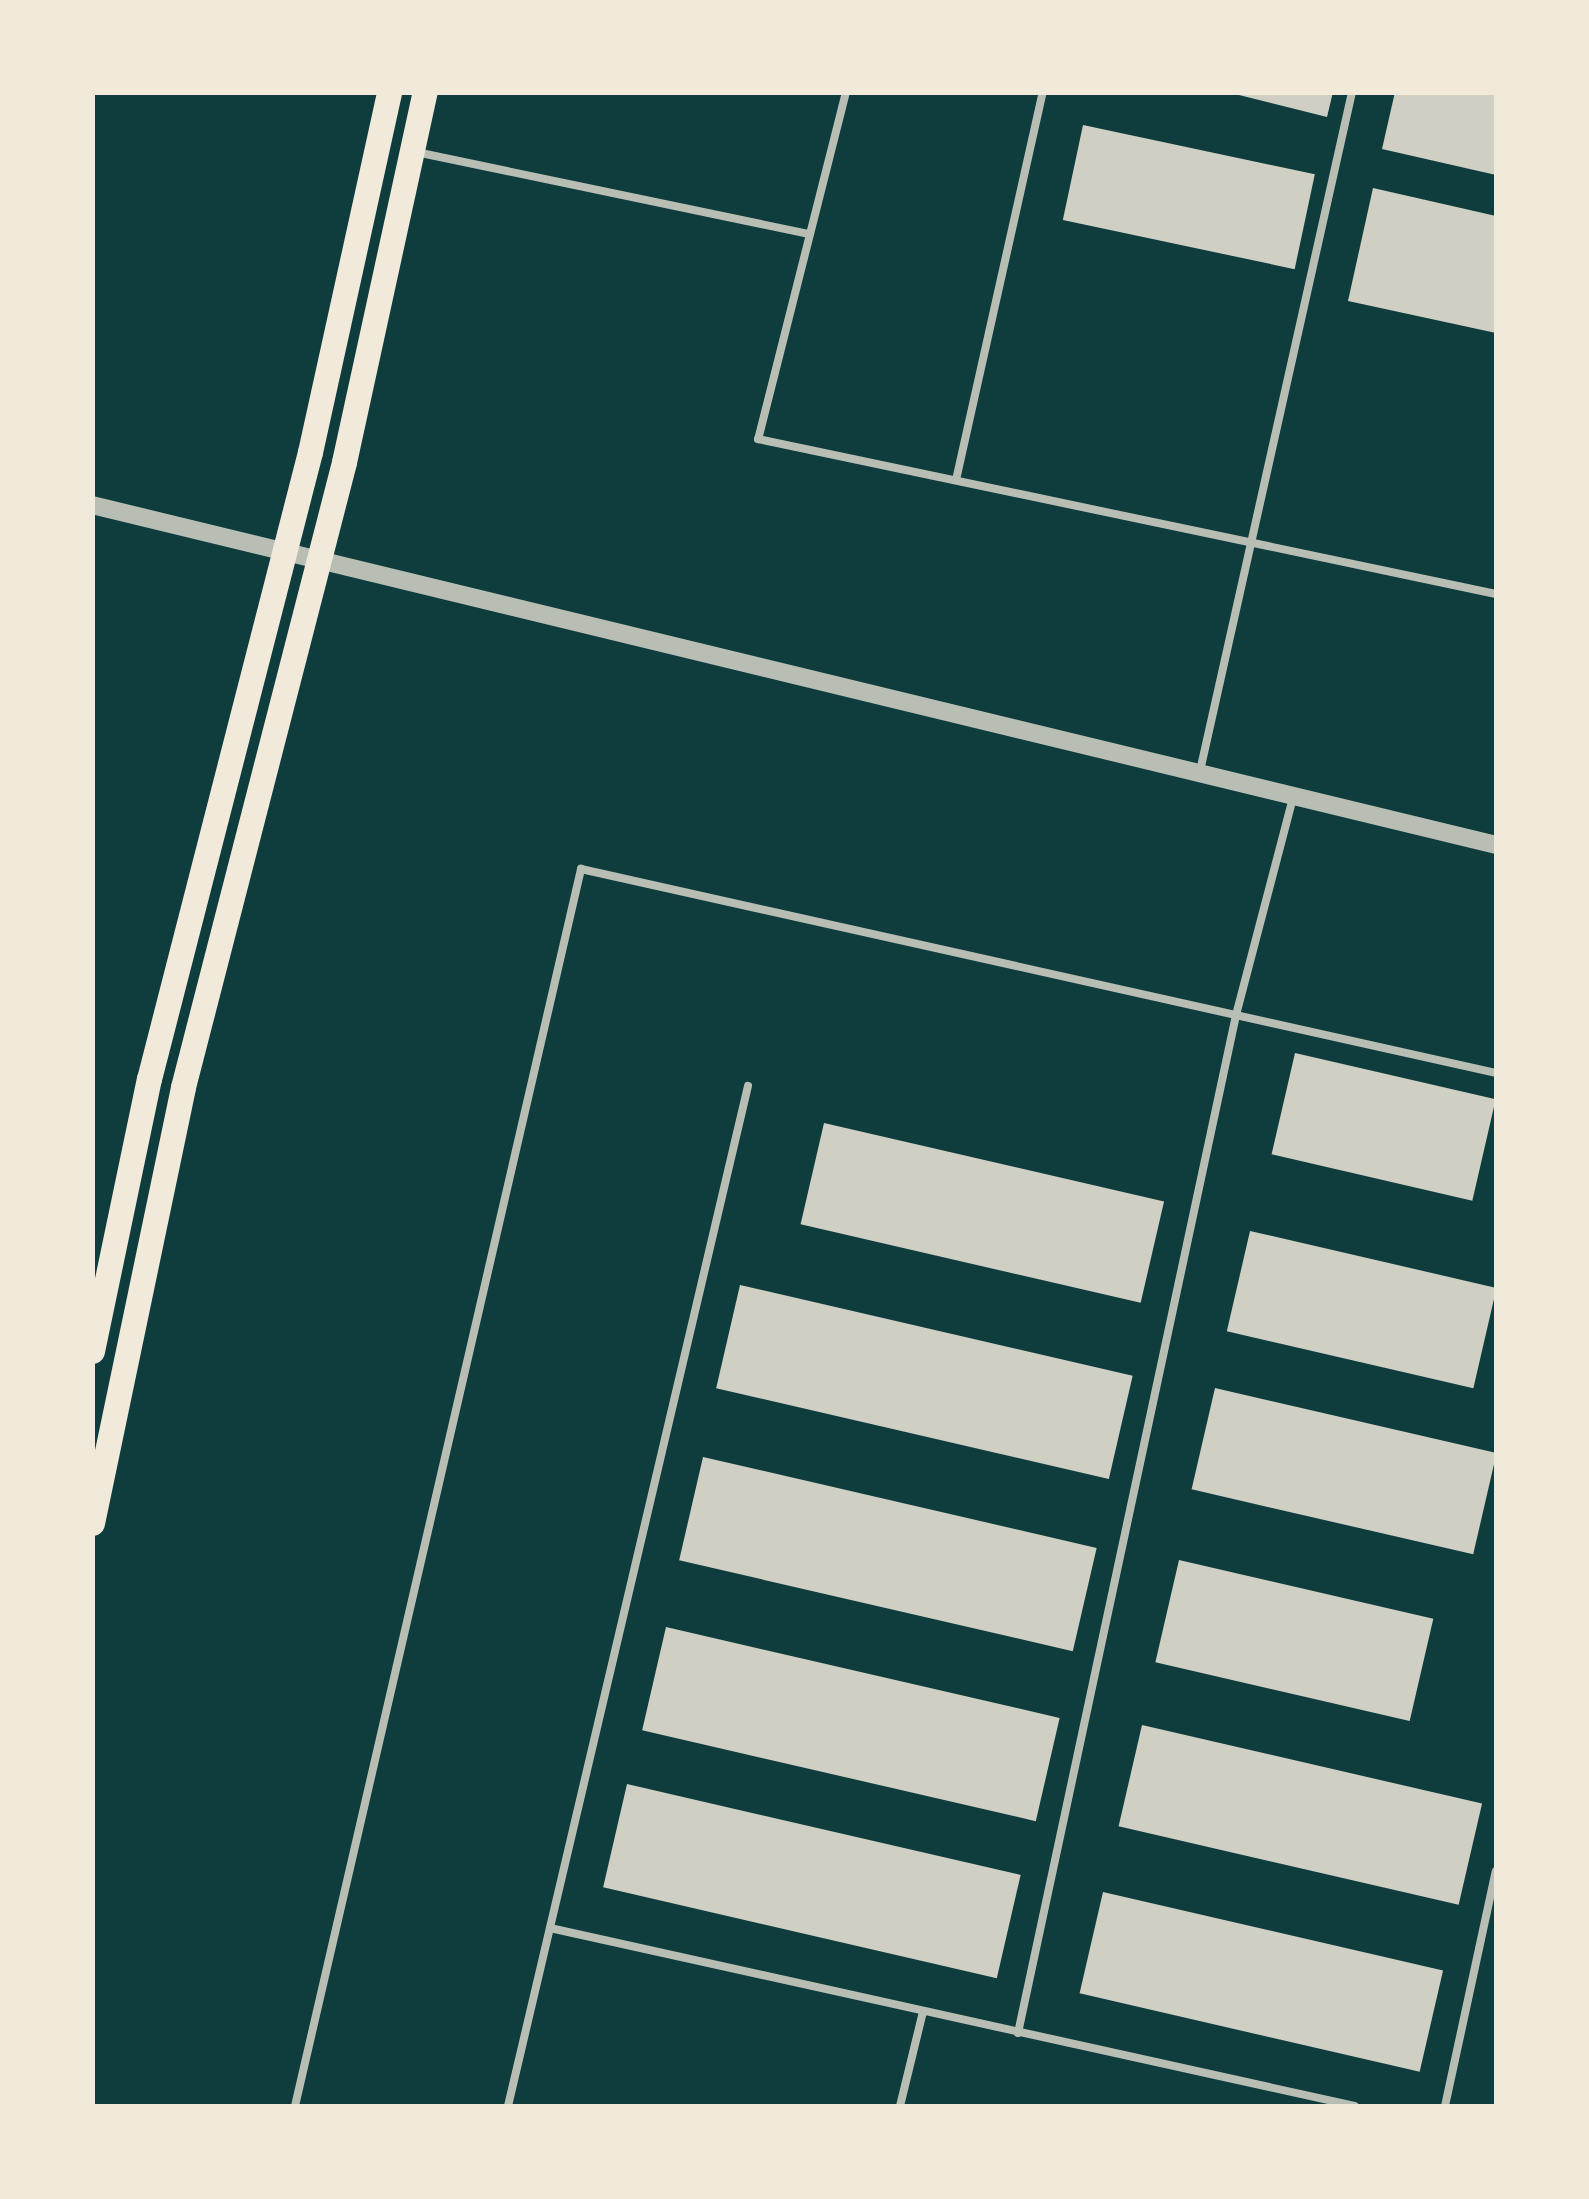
<!DOCTYPE html>
<html>
<head>
<meta charset="utf-8">
<style>
	body { margin:0 }
	#map { position:relative; width:1589px; height:2199px; overflow:hidden; background:#0f3d3e; font-family:"Space Grotesk",sans-serif }
	div>[style] { position:absolute }
	.building>* { inset:0; background:#cfcfc3; transform-origin:0 0 }
	.service>* { height:8px; margin:-4px; padding:0 4px; transform-origin:4px; border-radius:4px; background:#b8beb3 }
	.tertiary>* { height:18px; margin:-9px; padding:0 9px; transform-origin:9px; border-radius:9px; background:#b8beb3 }
	.primary>* { height:25px; margin:-12.5px; padding:0 12.5px; transform-origin:12.5px; border-radius:12.5px; background:#f1e9da }
	span { translate:-50% -50%; white-space:nowrap; text-align:center; line-height:1.15; -webkit-text-stroke:10px #f1e9da; paint-order:stroke }
	.frame { position:absolute; inset:0; border:95px solid #f1e9da; pointer-events:none }
</style>
</head>
<body>
<div id="map">
	<div class="building">
		<i style="clip-path:polygon(1227px 92px,1333px 92px,1327px 117px)"></i>
		<i style="clip-path:polygon(1395px 92px,1496px 92px,1496px 175px,1382px 149px)"></i>
		<i style="left:1083px;top:125px;width:237px;height:97px;rotate:12deg"></i>
		<i style="clip-path:polygon(1373px 188px,1496px 216px,1496px 333px,1348px 301px)"></i>
		<i style="left:1295px;top:1053px;width:206px;height:104px;rotate:13deg"></i>
		<i style="left:824px;top:1123px;width:349px;height:104px;rotate:13deg"></i>
		<i style="left:1250px;top:1231px;width:253px;height:103px;rotate:13deg"></i>
		<i style="left:740px;top:1285px;width:403px;height:106px;rotate:13deg"></i>
		<i style="left:1215px;top:1388px;width:289px;height:104px;rotate:13deg"></i>
		<i style="left:703px;top:1457px;width:404px;height:106px;rotate:13deg"></i>
		<i style="left:1179px;top:1560px;width:261px;height:105px;rotate:13deg"></i>
		<i style="left:666px;top:1627px;width:404px;height:106px;rotate:13deg"></i>
		<i style="left:1142px;top:1725px;width:349px;height:104px;rotate:13deg"></i>
		<i style="left:627px;top:1784px;width:404px;height:106px;rotate:13deg"></i>
		<i style="left:1103px;top:1892px;width:349px;height:104px;rotate:13deg"></i>
	</div>
	<div class="service">
		<i style="left:846px;top:92px;width:358px;rotate:104.2deg"></i>
		<i style="left:758px;top:439px;width:754px;rotate:11.86deg"></i>
		<i style="left:416px;top:152px;width:402px;rotate:11.8deg"></i>
		<i style="left:956px;top:480px;width:398px;rotate:-77.4deg"></i>
		<i style="left:1200px;top:771px;width:696px;rotate:-77.38deg"></i>
		<i style="left:550px;top:1928px;width:824px;rotate:12.47deg"></i>
		<i style="left:1018px;top:2033px;width:1041px;rotate:-77.91deg"></i>
		<i style="left:1236px;top:1015px;width:224px;rotate:-75.3deg"></i>
		<i style="left:295px;top:2106px;width:1270px;rotate:-76.98deg"></i>
		<i style="left:581px;top:869px;width:937px;rotate:12.57deg"></i>
		<i style="left:508px;top:2106px;width:1048px;rotate:-76.76deg"></i>
		<i style="left:900px;top:2106px;width:97px;rotate:-76.3deg"></i>
		<i style="left:1445px;top:2106px;width:240px;rotate:-77.8deg"></i>
	</div>
	<div class="tertiary">
		<i style="left:92px;top:505px;width:1445px;rotate:13.61deg"></i>
	</div>
	<div class="primary">
		<i style="left:92px;top:1351px;width:278px;rotate:-78.2deg"></i>
		<i style="left:149px;top:1079px;width:647px;rotate:-75.6deg"></i>
		<i style="left:310px;top:452px;width:369px;rotate:-77.6deg"></i>
		<i style="left:92px;top:1523px;width:445px;rotate:-78.2deg"></i>
		<i style="left:183px;top:1087px;width:645px;rotate:-75.55deg"></i>
		<i style="left:344px;top:462px;width:379px;rotate:-77.7deg"></i>
	</div>
	<div class="frame"></div>
</div>
</body>
</html>
